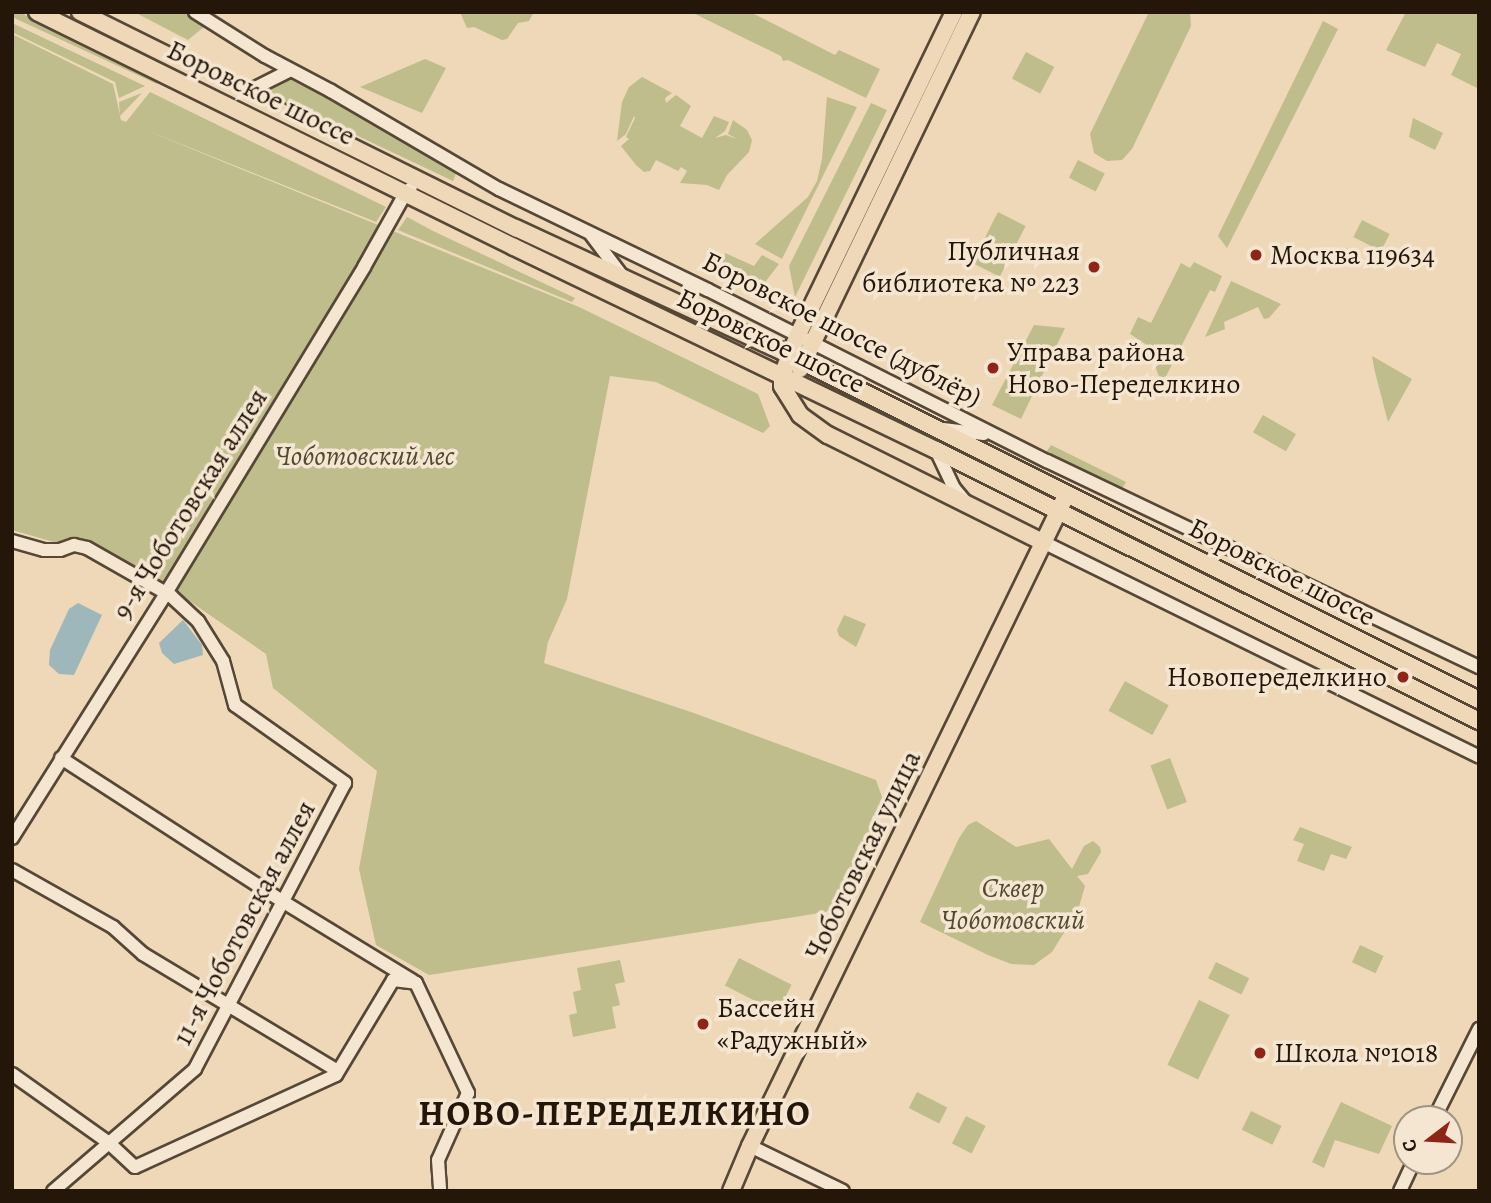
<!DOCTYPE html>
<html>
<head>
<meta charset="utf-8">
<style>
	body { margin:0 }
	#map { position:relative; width:1491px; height:1203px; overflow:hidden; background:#eed8b8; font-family:Alegreya,serif }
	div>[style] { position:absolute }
	.green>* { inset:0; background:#bebd8b; transform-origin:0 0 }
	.water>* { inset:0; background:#9eb7ba }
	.roads { filter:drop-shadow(2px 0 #564736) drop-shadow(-2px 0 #564736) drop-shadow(0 2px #564736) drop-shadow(0 -2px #564736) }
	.minor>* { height:12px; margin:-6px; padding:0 6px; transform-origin:6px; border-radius:6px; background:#f4e6d1 }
	.major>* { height:16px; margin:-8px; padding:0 8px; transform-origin:8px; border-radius:8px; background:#eed8b8 }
	.dots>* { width:19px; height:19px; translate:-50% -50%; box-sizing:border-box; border:4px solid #f4e6d1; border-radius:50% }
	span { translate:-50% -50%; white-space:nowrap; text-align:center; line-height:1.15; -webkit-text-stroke:7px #f4e6d1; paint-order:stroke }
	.street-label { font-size:28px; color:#24170a }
	.poi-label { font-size:28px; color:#24170a }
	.right { translate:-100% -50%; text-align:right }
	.left { translate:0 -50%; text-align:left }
	.park-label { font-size:28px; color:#524931; font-style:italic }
	.district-label { font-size:35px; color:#24170a; font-weight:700; letter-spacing:2px }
	.frame { position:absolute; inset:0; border:14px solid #24170a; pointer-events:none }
	.north { position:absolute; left:1393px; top:1105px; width:70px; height:70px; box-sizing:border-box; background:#f4e6d1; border:2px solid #a19381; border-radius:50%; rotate:253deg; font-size:19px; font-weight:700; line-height:28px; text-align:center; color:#24170a }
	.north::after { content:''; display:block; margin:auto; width:24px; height:32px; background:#8f2418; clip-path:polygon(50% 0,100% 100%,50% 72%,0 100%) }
</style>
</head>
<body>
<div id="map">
	<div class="green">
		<i style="clip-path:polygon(12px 12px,19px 12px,159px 81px,157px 84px,12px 17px)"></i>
		<i style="clip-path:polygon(188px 12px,205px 26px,188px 40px,136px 13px)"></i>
		<i style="clip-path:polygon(460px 12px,534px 12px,529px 21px,518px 23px,507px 39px,502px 40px,474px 27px,467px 28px)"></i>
		<i style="clip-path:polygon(691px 12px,750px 12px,835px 55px,839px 50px,880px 69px,866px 98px,788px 60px,783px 61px,781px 56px)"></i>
		<i style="clip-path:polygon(1149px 12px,1190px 12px,1191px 26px,1132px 149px,1122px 160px,1107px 161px,1094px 153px,1090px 134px)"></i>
		<i style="clip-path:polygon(1406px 12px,1479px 12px,1479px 89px,1451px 75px,1461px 54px,1437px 43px,1425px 67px,1386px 50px)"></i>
		<i style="clip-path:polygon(1323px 21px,1338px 29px,1227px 248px,1218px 236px)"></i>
		<i style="clip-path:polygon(12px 23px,145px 86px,119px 98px,115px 82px,12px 32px)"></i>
		<i style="clip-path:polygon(12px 34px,113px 84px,120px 115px,119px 102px,142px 93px,120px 116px,121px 120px,126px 122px,150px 92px,386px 207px,376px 222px,138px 127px,579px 307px,758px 394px,770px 426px,763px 433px,656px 382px,610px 376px,567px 599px,548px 642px,544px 663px,691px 712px,876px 780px,885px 806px,842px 899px,826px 912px,429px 975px,376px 945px,359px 869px,377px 771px,273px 688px,266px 654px,178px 593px,80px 544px,54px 542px,12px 530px)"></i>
		<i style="left:1026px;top:52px;width:32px;height:30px;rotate:28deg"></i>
		<i style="clip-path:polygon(425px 59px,446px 68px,422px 113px,360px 87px)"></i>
		<i style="clip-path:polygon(293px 75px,457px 171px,453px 181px,265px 92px)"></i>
		<i style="clip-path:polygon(642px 77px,672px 93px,665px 98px,666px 103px,676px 95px,691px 106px,680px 126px,702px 138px,714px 116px,729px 122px,725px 131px,715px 138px,726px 135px,737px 139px,728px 134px,733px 120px,747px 130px,752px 140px,749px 152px,727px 175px,719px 190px,707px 185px,680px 183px,687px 171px,681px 167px,678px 171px,656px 160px,650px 171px,644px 172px,636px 165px,621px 146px,629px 139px,626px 137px,635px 118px,634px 116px,626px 134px,617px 141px,622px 102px,629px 87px)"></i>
		<i style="clip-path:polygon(827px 97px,857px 107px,782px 259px,755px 244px,808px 197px,817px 181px,822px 159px)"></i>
		<i style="clip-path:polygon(871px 103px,887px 110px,795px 297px,789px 266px)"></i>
		<i style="clip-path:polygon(1413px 118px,1443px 133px,1435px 150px,1409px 137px)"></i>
		<i style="left:1078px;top:160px;width:30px;height:20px;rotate:27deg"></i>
		<i style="left:998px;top:212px;width:31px;height:57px;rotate:27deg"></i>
		<i style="clip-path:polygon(407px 217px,433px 231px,575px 298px,572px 302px,398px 230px)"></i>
		<i style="left:1362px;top:220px;width:31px;height:19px;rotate:27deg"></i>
		<i style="clip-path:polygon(725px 253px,754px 266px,762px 255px,779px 264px,760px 289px,720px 272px)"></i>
		<i style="clip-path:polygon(1194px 262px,1222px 276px,1215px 292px,1210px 290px,1162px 384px,1147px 345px,1130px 334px,1138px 317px,1151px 323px,1181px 263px,1190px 268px)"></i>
		<i style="clip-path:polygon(1231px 281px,1281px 304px,1269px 318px,1264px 319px,1258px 307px,1224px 322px,1225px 329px,1205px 337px)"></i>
		<i style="clip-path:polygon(1034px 325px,1065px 328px,1021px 419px,992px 405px)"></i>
		<i style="clip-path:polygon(1372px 356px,1412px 379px,1388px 422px,1375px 372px)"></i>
		<i style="left:1263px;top:415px;width:38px;height:20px;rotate:30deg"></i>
		<i style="clip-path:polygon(1051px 445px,1126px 482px,1120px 493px,1058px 464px,1047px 451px)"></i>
		<i style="clip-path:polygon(844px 615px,866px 624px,856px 647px,839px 636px,837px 630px)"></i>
		<i style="left:1125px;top:681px;width:50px;height:34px;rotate:29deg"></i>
		<i style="left:1170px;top:758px;width:47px;height:21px;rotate:69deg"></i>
		<i style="clip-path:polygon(976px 821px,1016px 847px,1049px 839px,1072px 869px,1084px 846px,1093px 841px,1100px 847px,1101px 852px,1088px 874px,1077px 876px,1085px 886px,1078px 910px,1052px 952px,1034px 965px,1011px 964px,988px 955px,920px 922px,959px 838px,968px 825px)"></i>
		<i style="clip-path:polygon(1300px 827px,1352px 847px,1346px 859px,1331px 854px,1324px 871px,1297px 861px,1304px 844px,1293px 840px)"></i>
		<i style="left:1360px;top:945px;width:26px;height:19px;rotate:25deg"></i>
		<i style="left:739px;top:958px;width:59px;height:31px;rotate:27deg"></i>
		<i style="clip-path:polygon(620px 960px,625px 982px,615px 984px,620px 1005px,612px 1007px,616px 1028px,573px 1037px,569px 1015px,577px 1013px,573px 992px,581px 990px,577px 968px)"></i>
		<i style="left:1216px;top:962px;width:37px;height:18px;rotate:26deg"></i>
		<i style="left:1199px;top:1000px;width:34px;height:72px;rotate:26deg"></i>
		<i style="left:917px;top:1092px;width:34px;height:18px;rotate:27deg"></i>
		<i style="clip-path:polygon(1341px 1102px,1392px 1126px,1379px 1154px,1335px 1140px,1324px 1168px,1312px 1162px)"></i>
		<i style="left:1251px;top:1111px;width:34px;height:21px;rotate:26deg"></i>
		<i style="left:966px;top:1116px;width:22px;height:31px;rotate:27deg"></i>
	</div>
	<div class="water">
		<i style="clip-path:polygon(78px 603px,102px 615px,74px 675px,59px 674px,49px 665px,50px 650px,69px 609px)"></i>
		<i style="clip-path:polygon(183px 620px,202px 645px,203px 655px,174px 664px,162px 653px,159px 643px)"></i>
	</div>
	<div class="roads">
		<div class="minor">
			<i style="left:195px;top:12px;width:83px;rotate:32.2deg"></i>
			<i style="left:265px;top:56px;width:75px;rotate:27.9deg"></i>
			<i style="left:331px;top:91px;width:194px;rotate:30.3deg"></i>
			<i style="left:499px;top:189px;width:232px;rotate:25.8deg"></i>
			<i style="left:708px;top:290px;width:380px;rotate:26.8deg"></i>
			<i style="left:1047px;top:461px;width:479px;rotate:25.5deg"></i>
			<i style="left:245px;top:93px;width:51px;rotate:-26.6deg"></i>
			<i style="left:592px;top:236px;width:51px;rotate:52.9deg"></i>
			<i style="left:943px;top:429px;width:41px;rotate:7deg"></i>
			<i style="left:936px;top:450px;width:42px;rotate:64.7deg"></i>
			<i style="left:954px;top:488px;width:17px;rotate:50deg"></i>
			<i style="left:12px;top:541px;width:33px;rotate:16deg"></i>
			<i style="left:44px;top:550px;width:16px"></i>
			<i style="left:60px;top:550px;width:15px;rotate:-20deg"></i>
			<i style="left:74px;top:545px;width:13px;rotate:13deg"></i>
			<i style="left:87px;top:548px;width:97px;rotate:29.7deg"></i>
			<i style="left:171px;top:596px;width:37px;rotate:43deg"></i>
			<i style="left:198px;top:621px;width:47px;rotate:58deg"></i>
			<i style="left:223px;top:661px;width:46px;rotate:74.7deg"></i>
			<i style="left:235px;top:705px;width:135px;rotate:35.3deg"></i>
			<i style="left:345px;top:783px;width:323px;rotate:117.7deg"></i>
			<i style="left:195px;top:1069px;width:187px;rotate:139.3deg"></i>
			<i style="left:1043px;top:542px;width:486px;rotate:26.2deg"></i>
			<i style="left:61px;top:758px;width:263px;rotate:32.9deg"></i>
			<i style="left:282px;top:901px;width:153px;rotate:31.4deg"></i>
			<i style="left:12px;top:838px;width:289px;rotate:-57.8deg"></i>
			<i style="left:166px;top:593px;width:381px;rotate:-58.7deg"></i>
			<i style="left:364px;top:267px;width:84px;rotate:-60.7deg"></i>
			<i style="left:405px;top:194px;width:8px;rotate:-45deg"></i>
			<i style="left:12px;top:870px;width:116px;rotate:29.4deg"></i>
			<i style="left:113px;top:927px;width:40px;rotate:42deg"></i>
			<i style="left:143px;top:954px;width:227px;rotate:31deg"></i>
			<i style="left:416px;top:983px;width:122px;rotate:64.7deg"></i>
			<i style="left:468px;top:1093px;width:73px;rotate:114.1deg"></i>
			<i style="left:438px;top:1160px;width:31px;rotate:86deg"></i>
			<i style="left:12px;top:1074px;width:119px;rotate:35.4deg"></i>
			<i style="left:109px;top:1143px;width:35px;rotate:43deg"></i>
			<i style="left:135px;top:1167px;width:221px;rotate:-24.6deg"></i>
			<i style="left:336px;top:1075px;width:111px;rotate:-59deg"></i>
			<i style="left:393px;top:980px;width:23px;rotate:7deg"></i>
			<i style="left:1434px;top:1119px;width:101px;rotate:-63.4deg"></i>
			<i style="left:750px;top:1146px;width:103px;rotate:25.8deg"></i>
			<i style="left:1400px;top:1191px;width:33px;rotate:-65deg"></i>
		</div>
		<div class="major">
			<i style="left:37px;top:12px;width:532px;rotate:26.23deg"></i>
			<i style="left:514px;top:247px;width:468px;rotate:25.7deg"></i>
			<i style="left:936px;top:450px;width:607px;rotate:26.52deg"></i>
			<i style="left:80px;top:12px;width:487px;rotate:26.4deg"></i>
			<i style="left:516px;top:228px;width:301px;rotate:24.9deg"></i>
			<i style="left:789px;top:355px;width:771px;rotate:26.57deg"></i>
			<i style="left:954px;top:12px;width:359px;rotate:115.8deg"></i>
			<i style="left:798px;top:335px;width:43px;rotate:111.8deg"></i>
			<i style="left:782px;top:375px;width:11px;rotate:90deg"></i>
			<i style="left:782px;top:386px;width:34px;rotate:58deg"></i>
			<i style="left:800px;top:415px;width:34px;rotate:36deg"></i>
			<i style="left:828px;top:435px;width:240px;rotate:26.5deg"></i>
			<i style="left:800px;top:369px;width:396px;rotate:-64.3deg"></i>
			<i style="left:731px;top:1191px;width:49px;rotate:-67.1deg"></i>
			<i style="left:750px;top:1146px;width:716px;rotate:-64.08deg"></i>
		</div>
	</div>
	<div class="dots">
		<i style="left:1256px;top:255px;background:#8f2418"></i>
		<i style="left:1094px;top:267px;background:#8f2418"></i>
		<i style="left:993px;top:368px;background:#8f2418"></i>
		<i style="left:1403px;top:677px;background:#8f2418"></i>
		<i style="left:703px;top:1024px;background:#8f2418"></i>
		<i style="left:1260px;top:1053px;background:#8f2418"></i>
	</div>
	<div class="street-label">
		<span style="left:261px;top:93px;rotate:26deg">Боровское шоссе</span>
		<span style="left:842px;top:329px;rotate:27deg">Боровское шоссе (дублёр)</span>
		<span style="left:771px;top:341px;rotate:26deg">Боровское шоссе</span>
		<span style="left:190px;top:504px;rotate:-58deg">9-я Чоботовская аллея</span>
		<span style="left:1282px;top:572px;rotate:27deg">Боровское шоссе</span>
		<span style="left:863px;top:855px;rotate:-64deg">Чоботовская улица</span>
		<span style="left:244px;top:923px;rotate:-62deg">11-я Чоботовская аллея</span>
	</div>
	<div class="poi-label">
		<span class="right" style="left:1080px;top:267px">Публичная<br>библиотека № 223</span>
		<span class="left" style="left:1270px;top:255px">Москва 119634</span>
		<span class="left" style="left:1007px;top:368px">Управа района<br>Ново-Переделкино</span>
		<span class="right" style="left:1387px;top:677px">Новопеределкино</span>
		<span class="left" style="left:717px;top:1024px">Бассейн<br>«Радужный»</span>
		<span class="left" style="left:1274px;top:1053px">Школа №1018</span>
	</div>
	<div class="park-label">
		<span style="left:365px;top:456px">Чоботовский лес</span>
		<span style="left:1013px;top:904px">Сквер<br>Чоботовский</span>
	</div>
	<div class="district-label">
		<span style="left:615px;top:1113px">НОВО-ПЕРЕДЕЛКИНО</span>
	</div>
	<div class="frame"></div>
	<div class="north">С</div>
</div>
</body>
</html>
